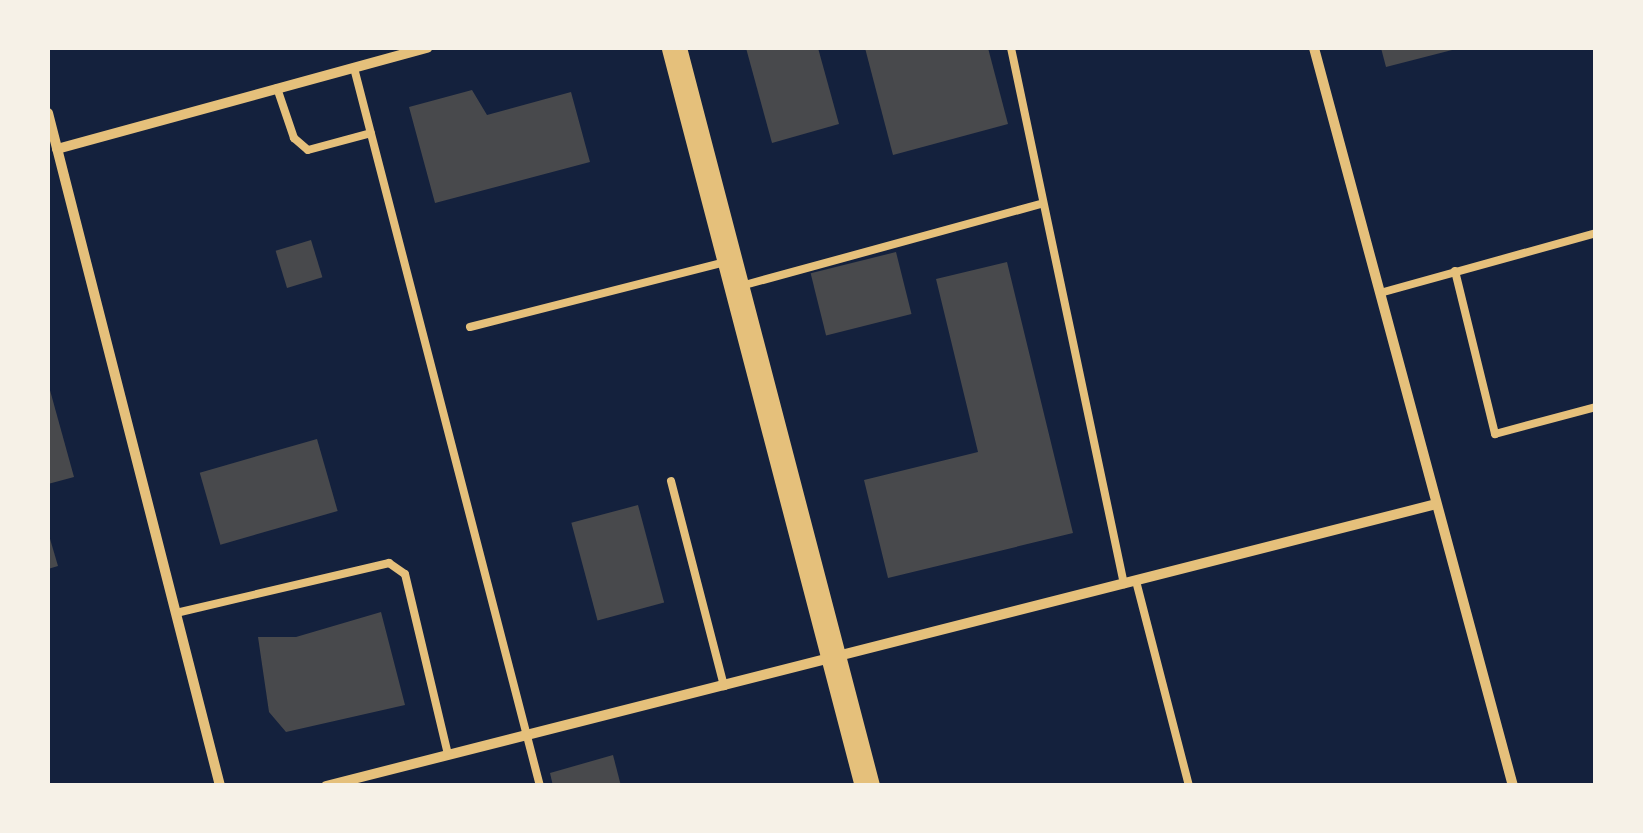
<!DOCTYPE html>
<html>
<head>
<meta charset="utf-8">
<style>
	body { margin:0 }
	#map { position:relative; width:1643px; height:833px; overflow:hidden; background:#14213d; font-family:"Exo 2",sans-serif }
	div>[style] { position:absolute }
	.building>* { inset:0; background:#48494c; transform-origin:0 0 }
	.service>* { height:8px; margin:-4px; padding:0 4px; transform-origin:4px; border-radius:4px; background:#e5c07b }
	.minor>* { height:10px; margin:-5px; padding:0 5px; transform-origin:5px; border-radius:5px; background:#e5c07b }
	.primary>* { height:25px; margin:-12.5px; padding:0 12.5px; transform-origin:12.5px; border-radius:12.5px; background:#e5c07b }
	span { translate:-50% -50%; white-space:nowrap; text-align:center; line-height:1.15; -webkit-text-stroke:8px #f6f1e7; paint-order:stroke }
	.frame { position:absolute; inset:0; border:50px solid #f6f1e7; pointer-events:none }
</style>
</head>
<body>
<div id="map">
	<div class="building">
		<i style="clip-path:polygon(746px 48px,818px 48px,839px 124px,772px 143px)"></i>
		<i style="clip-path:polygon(865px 48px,988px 48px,1008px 124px,893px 155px)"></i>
		<i style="clip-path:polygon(1381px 48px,1456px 48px,1456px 49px,1386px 67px)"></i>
		<i style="clip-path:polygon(472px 90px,487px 115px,571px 92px,590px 162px,435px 203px,409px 107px)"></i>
		<i style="left:311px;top:240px;width:39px;height:37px;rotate:73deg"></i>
		<i style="left:896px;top:252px;width:64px;height:88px;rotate:76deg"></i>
		<i style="clip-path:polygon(1007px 262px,1073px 533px,888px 578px,864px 480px,978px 452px,936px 279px)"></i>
		<i style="clip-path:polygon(48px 383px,74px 477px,48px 484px)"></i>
		<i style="left:317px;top:439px;width:75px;height:122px;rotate:74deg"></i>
		<i style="left:638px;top:505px;width:101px;height:69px;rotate:75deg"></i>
		<i style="clip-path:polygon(48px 532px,58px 566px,48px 569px)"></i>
		<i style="clip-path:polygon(381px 612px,405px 705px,286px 732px,269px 712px,258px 637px,296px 637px)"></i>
		<i style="clip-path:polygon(613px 755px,621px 786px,553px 786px,550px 773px)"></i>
	</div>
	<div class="service">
		<i style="left:1011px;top:48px;width:548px;rotate:78.1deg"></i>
		<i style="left:354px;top:68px;width:742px;rotate:75.48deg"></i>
		<i style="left:277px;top:88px;width:53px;rotate:71.2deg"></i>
		<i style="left:294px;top:138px;width:18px;rotate:41deg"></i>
		<i style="left:308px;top:150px;width:65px;rotate:-15.1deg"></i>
		<i style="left:1455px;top:271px;width:168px;rotate:76.2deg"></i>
		<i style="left:1495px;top:434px;width:105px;rotate:-15deg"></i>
		<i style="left:741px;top:286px;width:311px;rotate:-15.3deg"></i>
		<i style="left:1380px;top:293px;width:224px;rotate:-15.5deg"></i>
		<i style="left:470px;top:327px;width:263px;rotate:-14.3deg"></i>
		<i style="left:671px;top:481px;width:212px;rotate:75.5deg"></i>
		<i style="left:1136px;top:581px;width:212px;rotate:75.5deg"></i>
		<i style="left:176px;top:613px;width:219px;rotate:-13.2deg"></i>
		<i style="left:389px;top:563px;width:19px;rotate:35deg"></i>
		<i style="left:405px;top:574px;width:186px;rotate:76.6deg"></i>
	</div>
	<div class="minor">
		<i style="left:1314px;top:48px;width:764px;rotate:74.91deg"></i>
		<i style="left:48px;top:113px;width:695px;rotate:75.66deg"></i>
		<i style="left:57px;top:149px;width:384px;rotate:-15.3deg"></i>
		<i style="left:326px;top:786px;width:1145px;rotate:-14.25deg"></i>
	</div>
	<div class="primary">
		<i style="left:674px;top:48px;width:763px;rotate:75.34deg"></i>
	</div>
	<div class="frame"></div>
</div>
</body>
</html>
